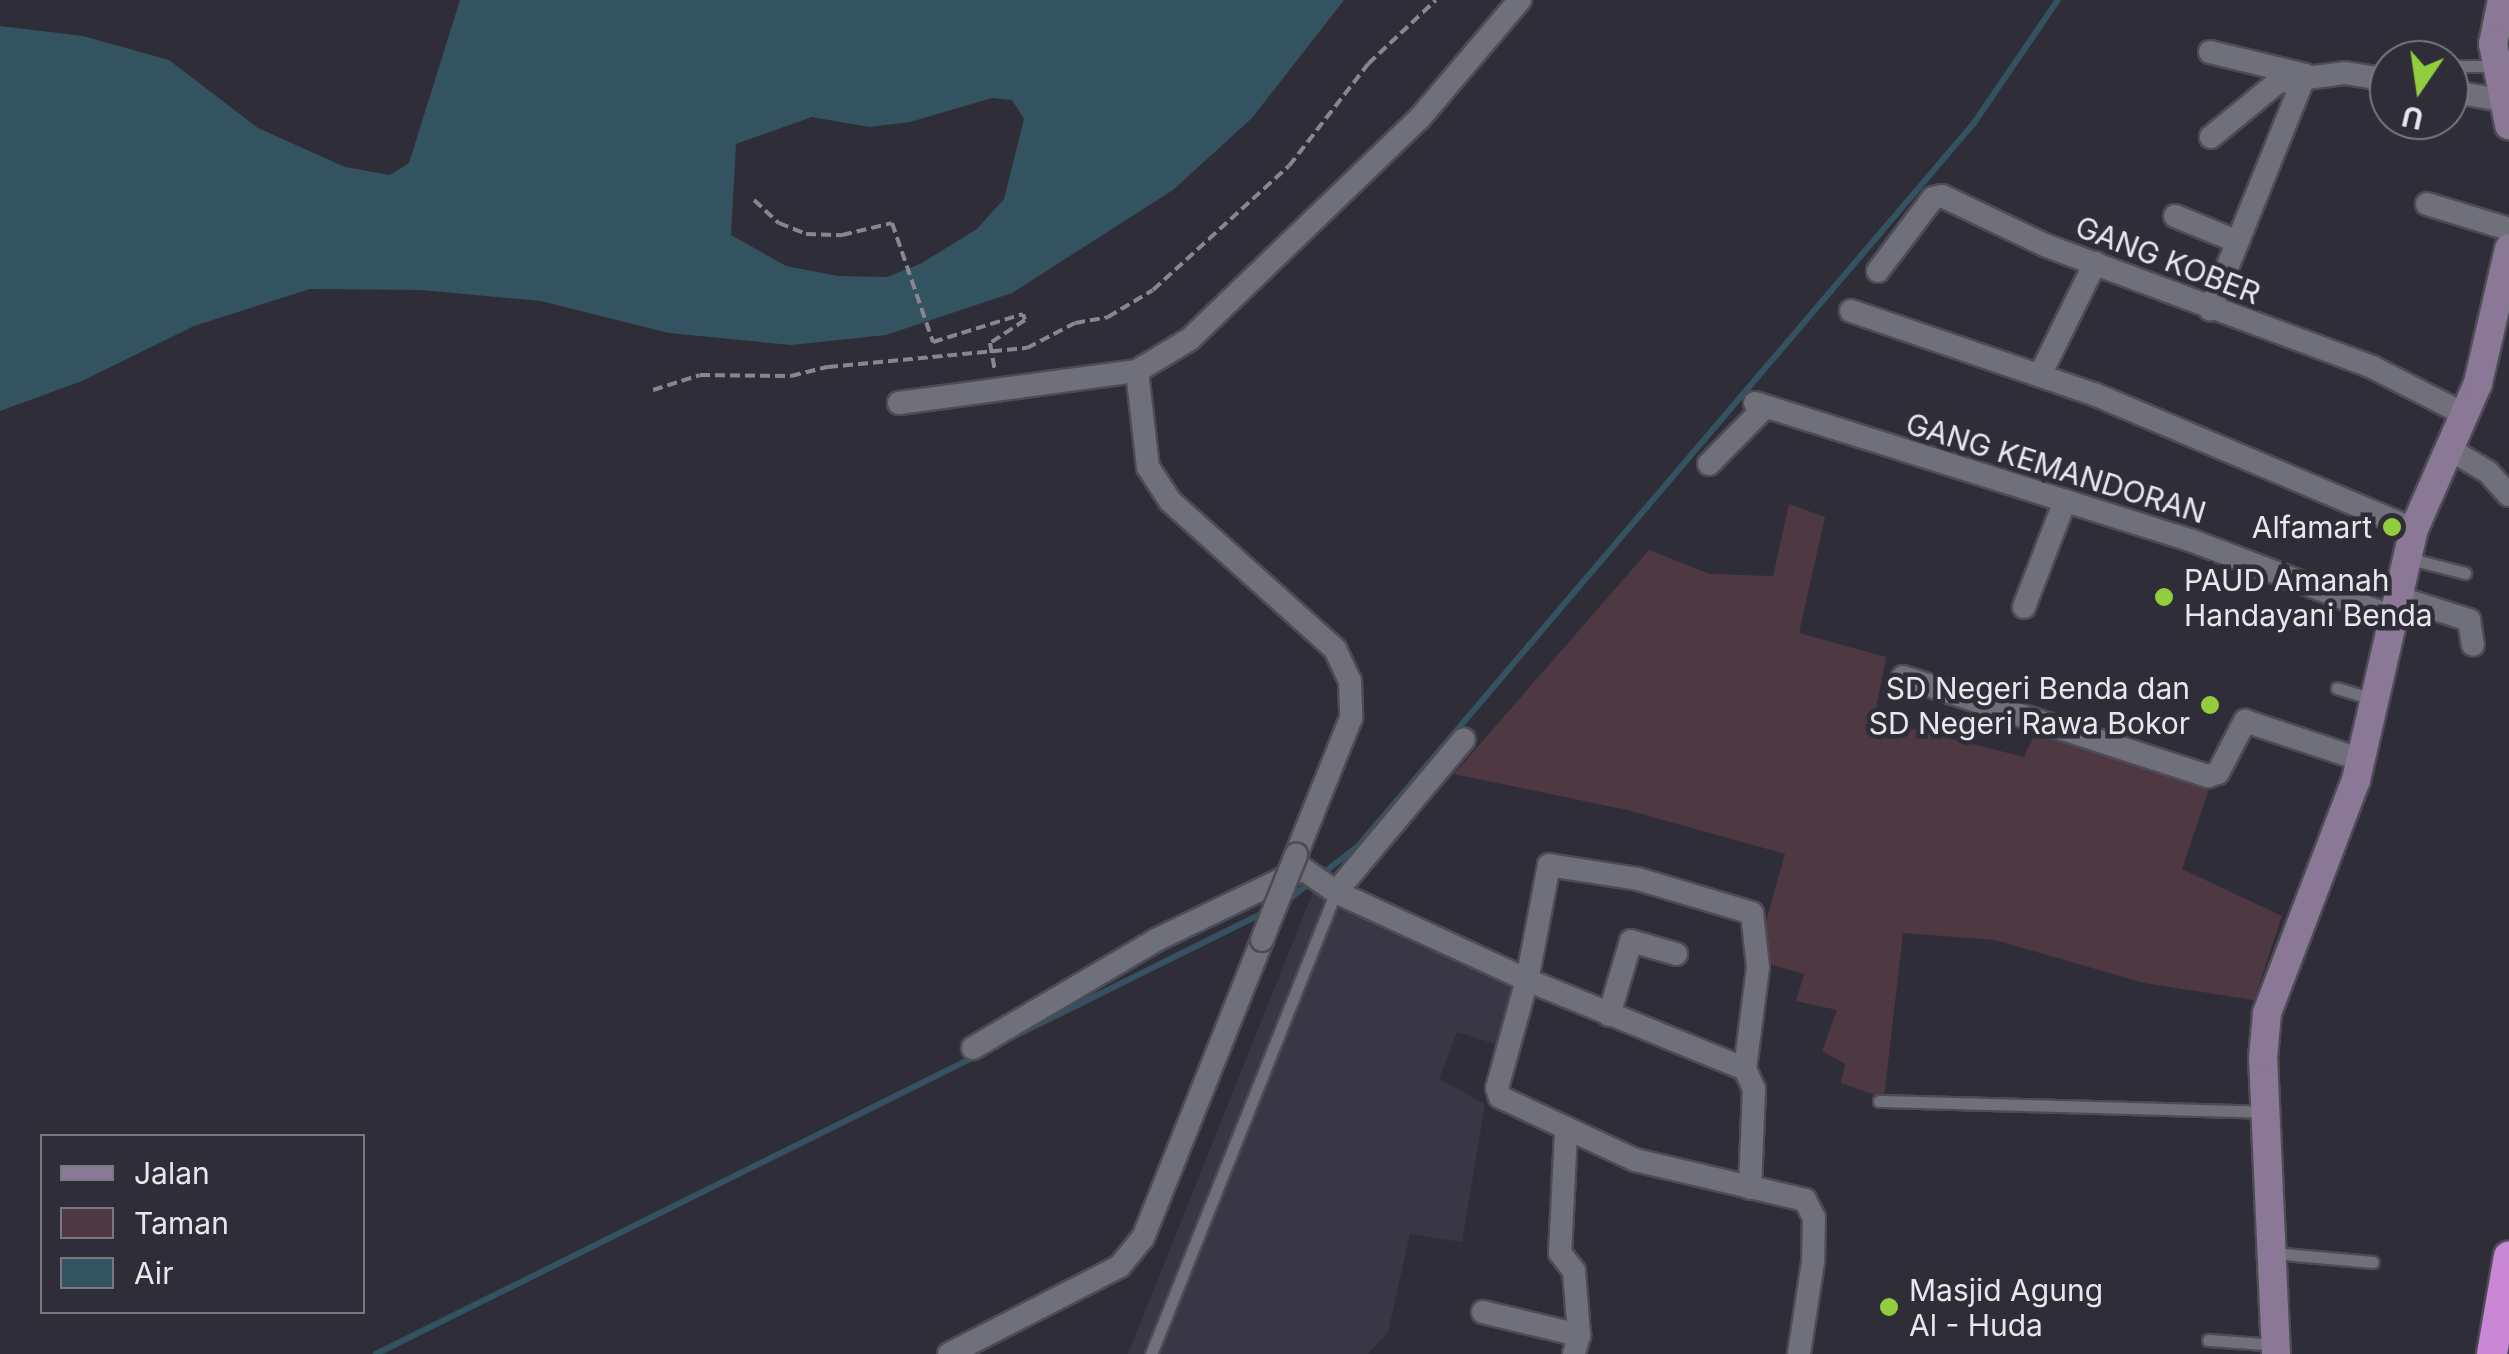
<!DOCTYPE html>
<html>
<head>
<meta charset="utf-8">
<style>
	body { margin:0 }
	#map { position:relative; width:2509px; height:1354px; overflow:hidden; background:#2f2e38; font-family:Inter,sans-serif }
	div>[style] { position:absolute }
	.built>* { inset:0; background:#393746 }
	.green>* { inset:0; background:#4e3841 }
	.water>* { inset:0; background:#335360 }
	.stream>* { height:6px; margin:-3px; padding:0 3px; transform-origin:3px; border-radius:3px; background:#335360 }
	.path>* { height:4px; margin-top:-2px; transform-origin:0; background:repeating-linear-gradient(90deg,#88878f 0 10px,transparent 0 15px) }
	.roads { filter:drop-shadow(2px 0 #4d4c55) drop-shadow(-2px 0 #4d4c55) drop-shadow(0 2px #4d4c55) drop-shadow(0 -2px #4d4c55) }
	.service>* { height:11px; margin:-5.5px; padding:0 5.5px; transform-origin:5.5px; border-radius:5.5px; background:#70707b }
	.minor>* { height:22px; margin:-11px; padding:0 11px; transform-origin:11px; border-radius:11px; background:#70707b }
	.secondary>* { height:28px; margin:-14px; padding:0 14px; transform-origin:14px; border-radius:14px; background:#8b7796 }
	.motorway>* { height:30px; margin:-15px; padding:0 15px; transform-origin:15px; border-radius:15px; background:#ca87d6 }
	.bridges { filter:drop-shadow(2px 0 #4d4c55) drop-shadow(-2px 0 #4d4c55) drop-shadow(0 2px #4d4c55) drop-shadow(0 -2px #4d4c55) }
	.minor-bridge>* { height:22px; margin:-11px; padding:0 11px; transform-origin:11px; border-radius:11px; background:#70707b }
	.dots>* { width:28px; height:28px; translate:-50% -50%; box-sizing:border-box; border:5px solid #2f2e38; border-radius:50% }
	span { translate:-50% -50%; white-space:nowrap; text-align:center; line-height:1.15; -webkit-text-stroke:9px #2f2e38; paint-order:stroke }
	.street-label { font-size:30px; color:#e7e7ed }
	.poi-label { font-size:30px; color:#e7e7ed }
	.right { translate:-100% -50%; text-align:right }
	.left { translate:0 -50%; text-align:left }
	.legend { position:absolute; left:40px; top:1134px; width:325px; height:180px; box-sizing:border-box; background:#2f2e38; border:2px solid #797880; margin:0; padding:12px 18px; list-style:none; font-size:30px; color:#e7e7ed }
	.legend li { display:flex; align-items:center; gap:20px; height:50px }
	.legend b { width:50px; border:2px solid #797880 }
	.north { position:absolute; left:2369px; top:40px; width:100px; height:100px; box-sizing:border-box; background:#2f2e38; border:2px solid #797880; border-radius:50%; rotate:193deg; font-size:28px; font-weight:700; line-height:40px; text-align:center; color:#e7e7ed }
	.north::after { content:''; display:block; margin:auto; width:35px; height:45px; background:#92cd3e; clip-path:polygon(50% 0,100% 100%,50% 72%,0 100%) }
</style>
</head>
<body>
<div id="map">
	<div class="built">
		<i style="clip-path:polygon(1315px 887px,1530px 977px,1502px 1046px,1457px 1032px,1439px 1079px,1485px 1104px,1462px 1242px,1410px 1234px,1388px 1332px,1368px 1354px,1128px 1354px)"></i>
	</div>
	<div class="green">
		<i style="clip-path:polygon(1789px 504px,1825px 517px,1799px 633px,1886px 657px,1874px 719px,2024px 757px,2040px 722px,2210px 786px,2182px 869px,2282px 916px,2254px 1000px,2144px 983px,1995px 940px,1903px 933px,1884px 1098px,1841px 1083px,1845px 1064px,1822px 1051px,1837px 1010px,1796px 1001px,1804px 974px,1755px 960px,1785px 854px,1627px 810px,1454px 774px,1649px 550px,1710px 574px,1773px 576px)"></i>
	</div>
	<div class="water">
		<i style="clip-path:polygon(evenodd,460px 0,1344px 0,1252px 118px,1173px 190px,1012px 293px,886px 335px,791px 345px,669px 333px,541px 301px,422px 290px,310px 289px,194px 326px,82px 381px,0 411px,0 26px,83px 36px,169px 60px,258px 128px,345px 167px,390px 175px,409px 163px,460px 0,992px 98px,1012px 100px,1024px 119px,1004px 199px,977px 229px,920px 264px,887px 277px,838px 276px,786px 266px,731px 235px,736px 144px,812px 117px,869px 127px,910px 122px,992px 98px)"></i>
	</div>
	<div class="stream">
		<i style="left:1322px;top:874px;width:46px;rotate:-37.9deg"></i>
		<i style="left:1358px;top:846px;width:950px;rotate:-49.57deg"></i>
		<i style="left:1974px;top:123px;width:149px;rotate:-55.7deg"></i>
		<i style="left:1287px;top:901px;width:32px;rotate:-39deg"></i>
		<i style="left:1009px;top:1039px;width:288px;rotate:-26.4deg"></i>
		<i style="left:376px;top:1354px;width:670px;rotate:-26.41deg"></i>
	</div>
	<div class="path">
		<i style="left:754px;top:200px;width:34px;rotate:43deg"></i>
		<i style="left:779px;top:223px;width:29px;rotate:22deg"></i>
		<i style="left:806px;top:234px;width:36px;rotate:2deg"></i>
		<i style="left:842px;top:235px;width:51px;rotate:-13.5deg"></i>
		<i style="left:892px;top:223px;width:126px;rotate:71deg"></i>
		<i style="left:933px;top:342px;width:94px;rotate:-17.3deg"></i>
		<i style="left:1023px;top:314px;width:6px;rotate:72deg"></i>
		<i style="left:1025px;top:320px;width:42px;rotate:146.7deg"></i>
		<i style="left:990px;top:343px;width:29px;rotate:80deg"></i>
		<i style="left:653px;top:390px;width:49px;rotate:-17.7deg"></i>
		<i style="left:700px;top:375px;width:91px;rotate:0.6deg"></i>
		<i style="left:791px;top:376px;width:38px;rotate:-14deg"></i>
		<i style="left:828px;top:367px;width:200px;rotate:-5.5deg"></i>
		<i style="left:1027px;top:348px;width:54px;rotate:-27.5deg"></i>
		<i style="left:1075px;top:323px;width:34px;rotate:-10deg"></i>
		<i style="left:1108px;top:317px;width:52px;rotate:-31deg"></i>
		<i style="left:1153px;top:290px;width:184px;rotate:-42.4deg"></i>
		<i style="left:1289px;top:166px;width:129px;rotate:-52.2deg"></i>
		<i style="left:1368px;top:64px;width:93px;rotate:-43.3deg"></i>
	</div>
	<div class="roads">
		<div class="service">
			<i style="left:2449px;top:66px;width:45px"></i>
			<i style="left:2407px;top:558px;width:60px;rotate:14.5deg"></i>
			<i style="left:2337px;top:688px;width:39px;rotate:17deg"></i>
			<i style="left:1879px;top:1101px;width:387px;rotate:1.6deg"></i>
			<i style="left:2272px;top:1253px;width:101px;rotate:5.1deg"></i>
			<i style="left:2208px;top:1340px;width:68px;rotate:4.2deg"></i>
			<i style="left:1151px;top:1354px;width:498px;rotate:-68.2deg"></i>
		</div>
		<div class="minor">
			<i style="left:2210px;top:52px;width:98px;rotate:13.6deg"></i>
			<i style="left:2305px;top:75px;width:253px;rotate:112deg"></i>
			<i style="left:2449px;top:91px;width:52px;rotate:10deg"></i>
			<i style="left:2211px;top:137px;width:87px;rotate:-39.4deg"></i>
			<i style="left:2278px;top:82px;width:68px;rotate:-7.7deg"></i>
			<i style="left:2345px;top:73px;width:45px;rotate:9deg"></i>
			<i style="left:2427px;top:204px;width:86px;rotate:17deg"></i>
			<i style="left:2175px;top:216px;width:68px;rotate:22.4deg"></i>
			<i style="left:1878px;top:271px;width:91px;rotate:-53deg"></i>
			<i style="left:1933px;top:198px;width:9px;rotate:-13deg"></i>
			<i style="left:1942px;top:196px;width:116px;rotate:25.5deg"></i>
			<i style="left:2047px;top:246px;width:347px;rotate:20.4deg"></i>
			<i style="left:2372px;top:367px;width:106px;rotate:27.1deg"></i>
			<i style="left:1851px;top:311px;width:257px;rotate:18.9deg"></i>
			<i style="left:2094px;top:394px;width:347px;rotate:22.9deg"></i>
			<i style="left:1137px;top:371px;width:97px;rotate:83.5deg"></i>
			<i style="left:1148px;top:467px;width:40px;rotate:57.1deg"></i>
			<i style="left:1170px;top:501px;width:222px;rotate:41.9deg"></i>
			<i style="left:1335px;top:649px;width:35px;rotate:65deg"></i>
			<i style="left:1350px;top:681px;width:37px;rotate:88deg"></i>
			<i style="left:1351px;top:718px;width:148px;rotate:111.9deg"></i>
			<i style="left:2040px;top:375px;width:125px;rotate:-63.8deg"></i>
			<i style="left:899px;top:403px;width:240px;rotate:-7.7deg"></i>
			<i style="left:1137px;top:371px;width:62px;rotate:-31.1deg"></i>
			<i style="left:1190px;top:339px;width:318px;rotate:-43.9deg"></i>
			<i style="left:1419px;top:119px;width:156px;rotate:-49.7deg"></i>
			<i style="left:1755px;top:403px;width:456px;rotate:17.5deg"></i>
			<i style="left:2190px;top:540px;width:217px;rotate:20.8deg"></i>
			<i style="left:2451px;top:450px;width:43px;rotate:30.7deg"></i>
			<i style="left:2488px;top:472px;width:31px;rotate:48deg"></i>
			<i style="left:1709px;top:464px;width:80px;rotate:-45.5deg"></i>
			<i style="left:2397px;top:597px;width:76px;rotate:17.7deg"></i>
			<i style="left:2469px;top:620px;width:25px;rotate:81deg"></i>
			<i style="left:2024px;top:607px;width:114px;rotate:-68.9deg"></i>
			<i style="left:1903px;top:677px;width:321px;rotate:18deg"></i>
			<i style="left:2208px;top:776px;width:10px;rotate:-17deg"></i>
			<i style="left:2218px;top:773px;width:59px;rotate:-62.6deg"></i>
			<i style="left:2245px;top:721px;width:123px;rotate:18.4deg"></i>
			<i style="left:1336px;top:892px;width:199px;rotate:-50.1deg"></i>
			<i style="left:1609px;top:1015px;width:77px;rotate:-73.4deg"></i>
			<i style="left:1631px;top:941px;width:47px;rotate:16.1deg"></i>
			<i style="left:973px;top:1048px;width:212px;rotate:-30.5deg"></i>
			<i style="left:1156px;top:940px;width:163px;rotate:-25.8deg"></i>
			<i style="left:1303px;top:869px;width:40px;rotate:34.9deg"></i>
			<i style="left:1336px;top:892px;width:210px;rotate:24.7deg"></i>
			<i style="left:1527px;top:980px;width:112px;rotate:105.5deg"></i>
			<i style="left:1497px;top:1088px;width:9px;rotate:72deg"></i>
			<i style="left:1500px;top:1097px;width:149px;rotate:25deg"></i>
			<i style="left:1635px;top:1160px;width:175px;rotate:13.2deg"></i>
			<i style="left:1805px;top:1200px;width:20px;rotate:63deg"></i>
			<i style="left:1814px;top:1218px;width:44px;rotate:91.3deg"></i>
			<i style="left:1813px;top:1262px;width:93px;rotate:98.7deg"></i>
			<i style="left:1745px;top:1069px;width:103px;rotate:-82.7deg"></i>
			<i style="left:1758px;top:967px;width:54px;rotate:-96.3deg"></i>
			<i style="left:1752px;top:913px;width:119px;rotate:-163.4deg"></i>
			<i style="left:1638px;top:879px;width:90px;rotate:-171.1deg"></i>
			<i style="left:1549px;top:865px;width:117px;rotate:100.8deg"></i>
			<i style="left:1527px;top:980px;width:235px;rotate:22.2deg"></i>
			<i style="left:1745px;top:1069px;width:22px;rotate:66deg"></i>
			<i style="left:1754px;top:1089px;width:99px;rotate:92.3deg"></i>
			<i style="left:1566px;top:1132px;width:121px;rotate:92.8deg"></i>
			<i style="left:1560px;top:1253px;width:23px;rotate:52deg"></i>
			<i style="left:1574px;top:1271px;width:64px;rotate:85.5deg"></i>
			<i style="left:1579px;top:1335px;width:20px;rotate:105deg"></i>
			<i style="left:1483px;top:1312px;width:99px;rotate:13.5deg"></i>
			<i style="left:949px;top:1354px;width:192px;rotate:-27.2deg"></i>
			<i style="left:1120px;top:1266px;width:36px;rotate:-51deg"></i>
			<i style="left:1143px;top:1238px;width:321px;rotate:-68.2deg"></i>
		</div>
		<div class="secondary">
			<i style="left:2502px;top:0;width:45px;rotate:101.6deg"></i>
			<i style="left:2493px;top:44px;width:83px;rotate:78.8deg"></i>
			<i style="left:2276px;top:1354px;width:296px;rotate:-92.5deg"></i>
			<i style="left:2263px;top:1058px;width:45px;rotate:-84.9deg"></i>
			<i style="left:2267px;top:1013px;width:249px;rotate:-69.1deg"></i>
			<i style="left:2356px;top:780px;width:258px;rotate:-77deg"></i>
			<i style="left:2414px;top:529px;width:159px;rotate:-66.3deg"></i>
			<i style="left:2478px;top:383px;width:138px;rotate:-77deg"></i>
		</div>
		<div class="motorway">
			<i style="left:2492px;top:1354px;width:99px;rotate:-80.2deg"></i>
		</div>
	</div>
	<div class="bridges">
		<div class="minor-bridge">
			<i style="left:1262px;top:940px;width:92px;rotate:-68.2deg"></i>
		</div>
	</div>
	<div class="dots">
		<i style="left:2392px;top:527px;background:#92cd3e"></i>
		<i style="left:2164px;top:597px;background:#92cd3e"></i>
		<i style="left:2210px;top:705px;background:#92cd3e"></i>
		<i style="left:1889px;top:1307px;background:#92cd3e"></i>
	</div>
	<div class="street-label">
		<span style="left:2168px;top:260px;rotate:21deg">GANG KOBER</span>
		<span style="left:2056px;top:468px;rotate:17deg">GANG KEMANDORAN</span>
	</div>
	<div class="poi-label">
		<span class="right" style="left:2372px;top:527px">Alfamart</span>
		<span class="left" style="left:2184px;top:597px">PAUD Amanah<br>Handayani Benda</span>
		<span class="right" style="left:2190px;top:705px">SD Negeri Benda dan<br>SD Negeri Rawa Bokor</span>
		<span class="left" style="left:1909px;top:1307px">Masjid Agung<br>Al - Huda</span>
	</div>
	<ul class="legend">
	<li><b style="height:12px;background:#8b7796"></b>Jalan</li>
	<li><b style="height:28px;background:#4e3841"></b>Taman</li>
	<li><b style="height:28px;background:#335360"></b>Air</li>
	</ul>
	<div class="north">U</div>
</div>
</body>
</html>
